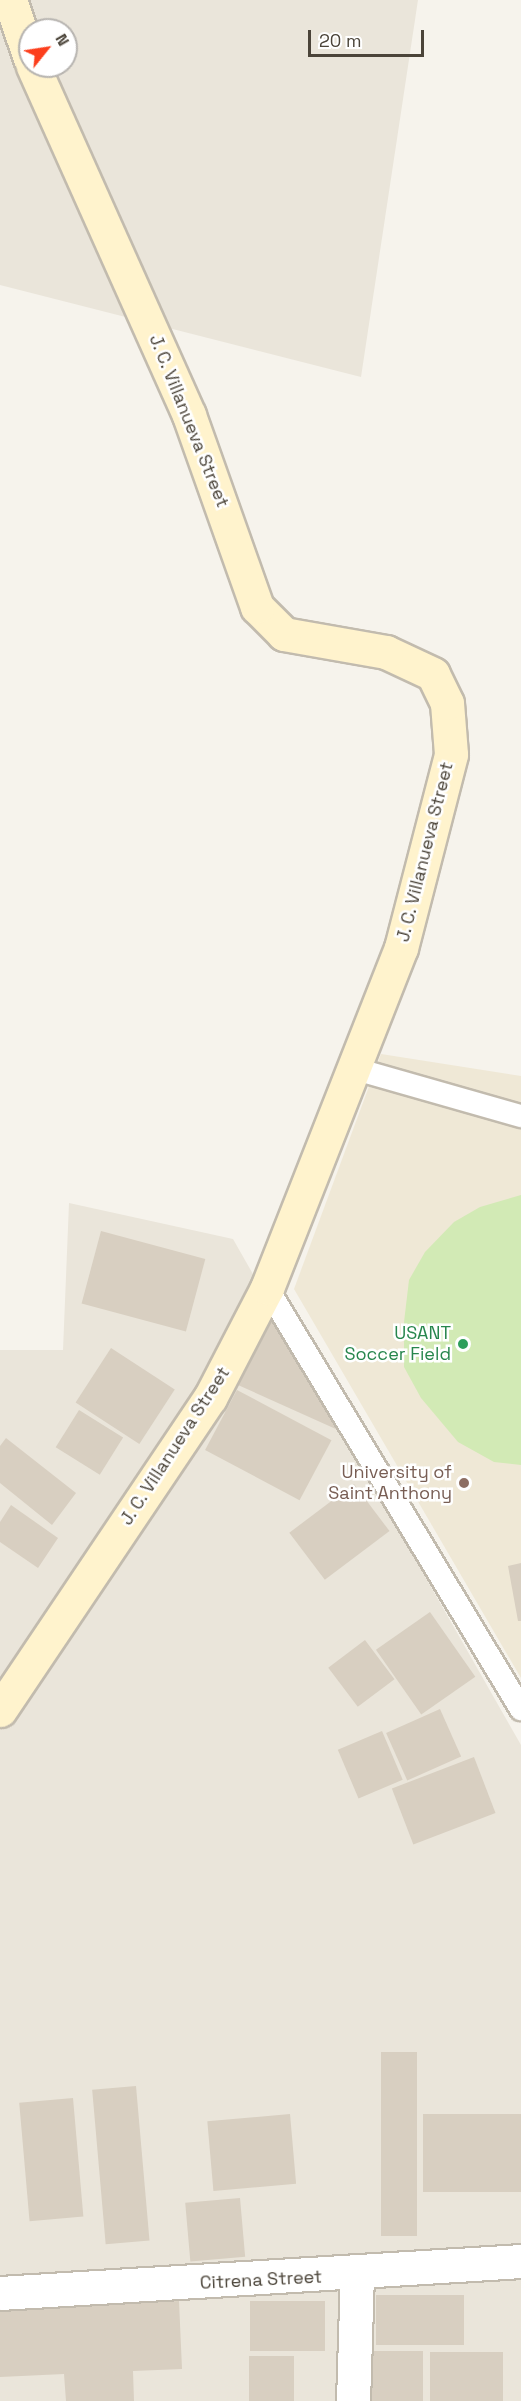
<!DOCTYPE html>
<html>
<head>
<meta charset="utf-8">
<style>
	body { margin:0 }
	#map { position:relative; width:521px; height:2401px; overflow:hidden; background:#f6f3ec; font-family:"Space Grotesk",sans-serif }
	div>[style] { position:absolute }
	.residential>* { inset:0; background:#eae5da }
	.education>* { inset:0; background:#efe8d6 }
	.green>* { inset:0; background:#d2eab5 }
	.building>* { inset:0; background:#d8cfc1; transform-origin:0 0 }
	.roads { filter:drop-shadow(2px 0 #c2bbae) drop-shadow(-2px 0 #c2bbae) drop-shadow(0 2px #c2bbae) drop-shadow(0 -2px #c2bbae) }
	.lane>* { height:22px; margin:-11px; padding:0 11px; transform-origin:11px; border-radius:11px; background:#fff }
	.street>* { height:33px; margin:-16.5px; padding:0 16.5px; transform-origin:16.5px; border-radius:16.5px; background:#fff }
	.secondary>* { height:33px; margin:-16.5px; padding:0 16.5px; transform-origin:16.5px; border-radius:16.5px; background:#fff3cd }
	.dots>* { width:16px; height:16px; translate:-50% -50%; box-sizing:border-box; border:3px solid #fff; border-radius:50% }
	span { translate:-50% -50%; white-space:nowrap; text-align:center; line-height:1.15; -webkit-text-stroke:5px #fff; paint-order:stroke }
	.street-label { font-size:18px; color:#4b4439 }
	.leisure-label { font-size:18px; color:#27864d }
	.right { translate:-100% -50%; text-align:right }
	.education-label { font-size:18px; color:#785e54 }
	.north { position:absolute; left:18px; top:18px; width:60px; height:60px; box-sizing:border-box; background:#fff; border:2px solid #b7b4b0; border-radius:50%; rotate:60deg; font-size:16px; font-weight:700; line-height:24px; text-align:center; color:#4b4439 }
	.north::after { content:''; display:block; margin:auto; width:21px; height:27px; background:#fc3f1d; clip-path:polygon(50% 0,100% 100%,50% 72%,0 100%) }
	.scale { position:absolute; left:308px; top:30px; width:116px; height:27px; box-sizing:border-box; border:3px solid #4b4439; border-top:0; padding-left:8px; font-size:18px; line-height:21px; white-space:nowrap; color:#4b4439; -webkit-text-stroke:4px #fff; paint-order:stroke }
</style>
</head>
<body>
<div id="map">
	<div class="residential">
		<i style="clip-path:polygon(evenodd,0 0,418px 0,361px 377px,0 285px,0 0,30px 30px,66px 30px,66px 66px,30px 66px,30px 30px)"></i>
		<i style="clip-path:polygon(69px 1203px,233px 1239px,521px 1745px,521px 2401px,0 2401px,0 1350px,63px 1350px)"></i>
	</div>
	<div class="education">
		<i style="clip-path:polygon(381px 1054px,521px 1076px,521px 1678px,294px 1289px)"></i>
	</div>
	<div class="green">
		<i style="clip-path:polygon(521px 1195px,521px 1465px,494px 1462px,458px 1442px,421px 1398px,404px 1367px,404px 1322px,409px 1280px,425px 1252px,454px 1222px,480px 1207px)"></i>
	</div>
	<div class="building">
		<i style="left:101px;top:1231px;width:108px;height:75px;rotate:15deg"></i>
		<i style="clip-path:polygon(273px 1317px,338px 1430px,238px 1385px)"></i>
		<i style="left:111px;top:1348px;width:76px;height:65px;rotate:33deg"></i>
		<i style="left:237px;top:1390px;width:107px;height:68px;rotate:28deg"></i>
		<i style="left:79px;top:1410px;width:52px;height:44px;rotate:32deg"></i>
		<i style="clip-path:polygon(6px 1438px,76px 1493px,52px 1525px,0 1483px,0 1446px)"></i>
		<i style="left:354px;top:1484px;width:59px;height:81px;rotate:53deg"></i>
		<i style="clip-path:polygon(11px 1505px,58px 1538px,38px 1568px,0 1542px,0 1522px)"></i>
		<i style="clip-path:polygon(521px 1563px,521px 1621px,518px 1621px,508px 1566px)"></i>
		<i style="left:430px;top:1612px;width:79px;height:66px;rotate:55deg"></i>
		<i style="left:365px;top:1640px;width:49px;height:46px;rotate:53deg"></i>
		<i style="left:440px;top:1709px;width:52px;height:59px;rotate:66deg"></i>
		<i style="left:382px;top:1731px;width:53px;height:48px;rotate:67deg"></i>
		<i style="left:474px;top:1757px;width:60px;height:88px;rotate:69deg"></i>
		<i style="left:381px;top:2052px;width:36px;height:184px"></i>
		<i style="left:136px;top:2086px;width:155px;height:44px;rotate:85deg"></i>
		<i style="left:73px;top:2098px;width:119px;height:54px;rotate:85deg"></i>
		<i style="left:290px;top:2114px;width:70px;height:83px;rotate:85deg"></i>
		<i style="left:521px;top:2114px;width:78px;height:98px;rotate:90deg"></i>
		<i style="left:240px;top:2198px;width:59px;height:55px;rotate:85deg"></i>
		<i style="left:376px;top:2295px;width:88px;height:50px"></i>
		<i style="clip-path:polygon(179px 2301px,182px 2369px,133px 2371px,134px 2401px,66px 2401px,64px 2374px,0 2377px,0 2309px)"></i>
		<i style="left:250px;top:2301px;width:75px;height:50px"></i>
		<i style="left:423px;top:2351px;width:50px;height:60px;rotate:90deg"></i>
		<i style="left:430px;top:2352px;width:73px;height:49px"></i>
		<i style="left:249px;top:2356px;width:45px;height:45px"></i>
	</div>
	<div class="roads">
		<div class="lane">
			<i style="left:352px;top:1068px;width:176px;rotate:15.9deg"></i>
			<i style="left:267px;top:1288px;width:492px;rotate:58.9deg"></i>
		</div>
		<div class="street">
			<i style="left:0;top:2293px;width:522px;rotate:-3.51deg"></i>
			<i style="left:353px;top:2401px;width:126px;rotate:-88.2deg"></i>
		</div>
		<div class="secondary">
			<i style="left:10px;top:0;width:61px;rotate:71deg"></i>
			<i style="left:0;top:1710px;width:376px;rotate:-56.1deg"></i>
			<i style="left:210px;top:1398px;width:124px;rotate:-62.6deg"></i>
			<i style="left:267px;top:1288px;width:365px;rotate:-68.5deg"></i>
			<i style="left:401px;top:948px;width:200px;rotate:-75.5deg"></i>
			<i style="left:451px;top:754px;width:51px;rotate:-94.5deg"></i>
			<i style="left:447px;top:703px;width:32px;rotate:-116deg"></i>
			<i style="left:433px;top:674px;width:52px;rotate:-154.9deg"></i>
			<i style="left:386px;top:652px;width:104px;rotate:-170deg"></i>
			<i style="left:284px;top:634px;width:38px;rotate:-135deg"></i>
			<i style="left:257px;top:607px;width:204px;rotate:-109.5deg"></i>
			<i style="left:189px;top:415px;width:382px;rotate:-114.1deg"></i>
		</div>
	</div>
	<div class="dots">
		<i style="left:463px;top:1344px;background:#2e9e5b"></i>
		<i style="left:464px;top:1483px;background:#8d6e63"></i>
	</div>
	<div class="street-label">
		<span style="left:189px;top:421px;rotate:68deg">J. C. Villanueva Street</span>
		<span style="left:425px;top:852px;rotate:-76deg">J. C. Villanueva Street</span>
		<span style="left:175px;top:1446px;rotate:-57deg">J. C. Villanueva Street</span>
		<span style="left:261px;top:2280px;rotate:-3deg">Citrena Street</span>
	</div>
	<div class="leisure-label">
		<span class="right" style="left:451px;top:1344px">USANT<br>Soccer Field</span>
	</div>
	<div class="education-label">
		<span class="right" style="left:452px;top:1483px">University of<br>Saint Anthony</span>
	</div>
	<div class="north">N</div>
	<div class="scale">20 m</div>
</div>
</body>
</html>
